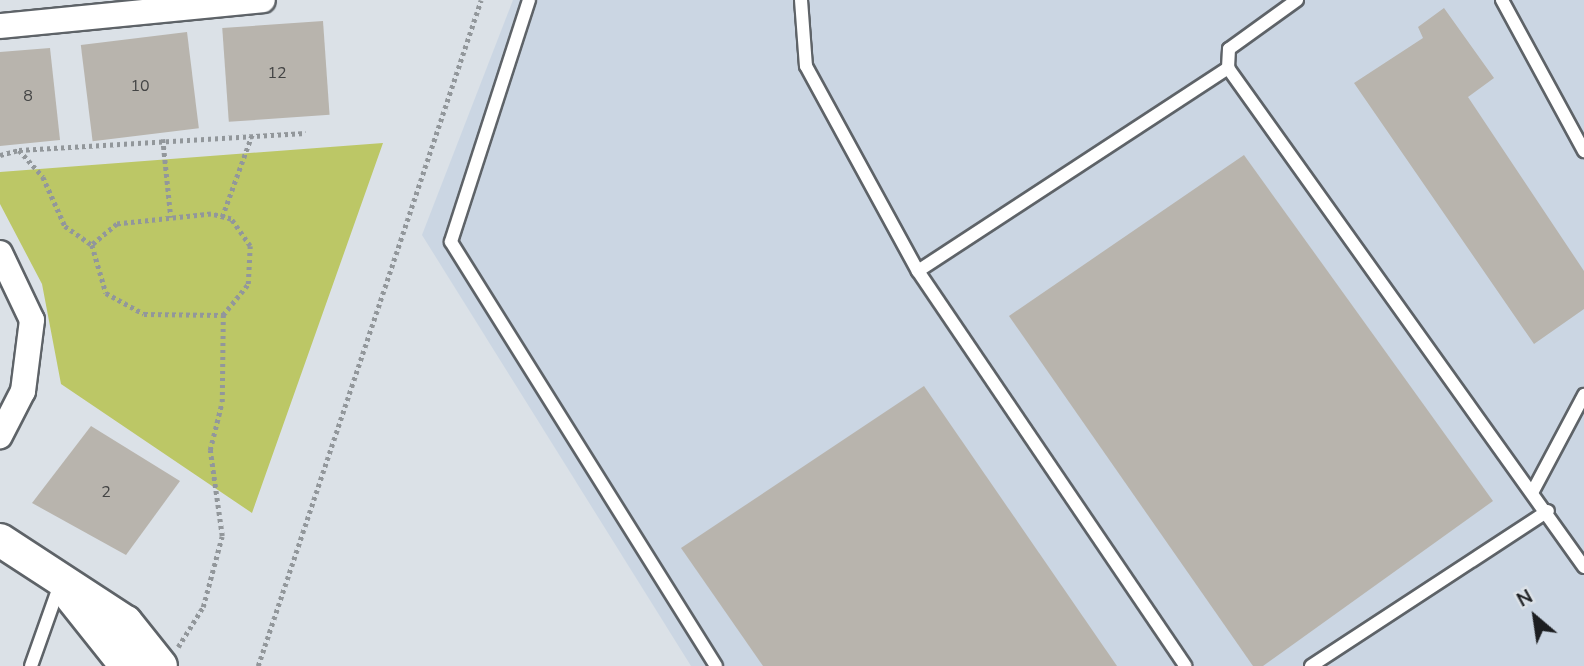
<!DOCTYPE html>
<html>
<head>
<meta charset="utf-8">
<style>
	body { margin:0 }
	#map { position:relative; width:1584px; height:666px; overflow:hidden; background:#dbe1e7; font-family:"Nunito Sans",sans-serif }
	div>[style] { position:absolute }
	.built>* { inset:0; background:#cbd6e3 }
	.green>* { inset:0; background:#bcc766 }
	.building>* { inset:0; background:#b8b4ad; transform-origin:0 0 }
	.path>* { height:4.5px; margin-top:-2.25px; transform-origin:0; background:repeating-linear-gradient(90deg,#92979b 0 3.5px,transparent 0 7px) }
	.roads { filter:drop-shadow(2px 0 #5e6368) drop-shadow(-2px 0 #5e6368) drop-shadow(0 2px #5e6368) drop-shadow(0 -2px #5e6368) }
	.service>* { height:12px; margin:-6px; padding:0 6px; transform-origin:6px; border-radius:6px; background:#fff }
	.minor>* { height:24px; margin:-12px; padding:0 12px; transform-origin:12px; border-radius:12px; background:#fff }
	.tertiary>* { height:32px; margin:-16px; padding:0 16px; transform-origin:16px; border-radius:16px; background:#fff }
	span { translate:-50% -50%; white-space:nowrap; text-align:center; line-height:1.15; -webkit-text-stroke:6px #dbe1e7; paint-order:stroke }
	.number-label { font-size:16px; color:#434444 }
	.number-label span { -webkit-text-stroke-width:0 }
	.north { position:absolute; left:1500px; top:582px; width:70px; height:70px; -webkit-text-stroke:5px #dbe1e7; paint-order:stroke; rotate:331deg; font-size:19px; font-weight:700; line-height:28px; text-align:center; color:#1c1e21 }
	.north::after { content:''; display:block; margin:auto; width:24px; height:32px; background:#1c1e21; clip-path:polygon(50% 0,100% 100%,50% 72%,0 100%) }
</style>
</head>
<body>
<div id="map">
	<div class="built">
		<i style="clip-path:polygon(513px 0,1584px 0,1584px 666px,691px 666px,422px 235px)"></i>
	</div>
	<div class="green">
		<i style="clip-path:polygon(383px 143px,252px 513px,61px 384px,42px 284px,0 204px,0 172px)"></i>
	</div>
	<div class="building">
		<i style="clip-path:polygon(1444px 8px,1494px 78px,1468px 97px,1584px 271px,1584px 309px,1534px 344px,1354px 83px,1423px 38px,1418px 27px)"></i>
		<i style="left:323px;top:21px;width:94px;height:101px;rotate:86deg"></i>
		<i style="left:187px;top:32px;width:97px;height:107px;rotate:83deg"></i>
		<i style="clip-path:polygon(50px 48px,60px 140px,0 146px,0 52px)"></i>
		<i style="clip-path:polygon(1244px 155px,1493px 501px,1263px 666px,1253px 666px,1009px 316px)"></i>
		<i style="clip-path:polygon(924px 386px,1117px 666px,763px 666px,681px 548px)"></i>
		<i style="clip-path:polygon(91px 426px,180px 481px,126px 555px,32px 503px)"></i>
	</div>
	<div class="path">
		<i style="left:163px;top:139px;width:79px;rotate:84.2deg"></i>
		<i style="left:19px;top:150px;width:287px;rotate:-3.4deg"></i>
		<i style="left:0;top:155px;width:20px;rotate:-15deg"></i>
		<i style="left:19px;top:150px;width:36px;rotate:48deg"></i>
		<i style="left:43px;top:177px;width:54px;rotate:65.8deg"></i>
		<i style="left:65px;top:226px;width:33px;rotate:35deg"></i>
		<i style="left:222px;top:217px;width:90px;rotate:-70deg"></i>
		<i style="left:178px;top:647px;width:47px;rotate:-58deg"></i>
		<i style="left:203px;top:607px;width:73px;rotate:-75deg"></i>
		<i style="left:222px;top:536px;width:87px;rotate:-97.9deg"></i>
		<i style="left:210px;top:450px;width:49px;rotate:-76deg"></i>
		<i style="left:222px;top:402px;width:87px;rotate:-89.3deg"></i>
		<i style="left:223px;top:315px;width:40px;rotate:-51deg"></i>
		<i style="left:248px;top:284px;width:38px;rotate:-87deg"></i>
		<i style="left:250px;top:246px;width:33px;rotate:-125deg"></i>
		<i style="left:231px;top:219px;width:21px;rotate:-166deg"></i>
		<i style="left:211px;top:214px;width:95px;rotate:173.9deg"></i>
		<i style="left:117px;top:224px;width:33px;rotate:140deg"></i>
		<i style="left:92px;top:245px;width:50px;rotate:73.7deg"></i>
		<i style="left:106px;top:293px;width:43px;rotate:28.9deg"></i>
		<i style="left:144px;top:314px;width:79px;rotate:0.7deg"></i>
		<i style="left:258px;top:666px;width:702px;rotate:-71.49deg"></i>
	</div>
	<div class="roads">
		<div class="service">
			<i style="left:529px;top:0;width:254px;rotate:107.9deg"></i>
			<i style="left:451px;top:242px;width:500px;rotate:57.99deg"></i>
			<i style="left:801px;top:0;width:66px;rotate:85.7deg"></i>
			<i style="left:806px;top:66px;width:234px;rotate:61.4deg"></i>
			<i style="left:918px;top:271px;width:371px;rotate:-33.2deg"></i>
			<i style="left:1228px;top:68px;width:613px;rotate:54.49deg"></i>
			<i style="left:1502px;top:0;width:172px;rotate:61.5deg"></i>
			<i style="left:1228px;top:68px;width:19px;rotate:-87deg"></i>
			<i style="left:1229px;top:49px;width:84px;rotate:-35.8deg"></i>
			<i style="left:918px;top:271px;width:477px;rotate:55.9deg"></i>
			<i style="left:1533px;top:491px;width:109px;rotate:-62deg"></i>
			<i style="left:31px;top:666px;width:87px;rotate:-70.5deg"></i>
			<i style="left:1311px;top:666px;width:283px;rotate:-33.2deg"></i>
		</div>
		<div class="minor">
			<i style="left:0;top:26px;width:264px;rotate:-5.6deg"></i>
			<i style="left:0;top:253px;width:74px;rotate:64.5deg"></i>
			<i style="left:32px;top:320px;width:72px;rotate:97.2deg"></i>
			<i style="left:23px;top:391px;width:51px;rotate:117.1deg"></i>
		</div>
		<div class="tertiary">
			<i style="left:0;top:540px;width:150px;rotate:33.1deg"></i>
			<i style="left:126px;top:622px;width:56px;rotate:51.5deg"></i>
			<i style="left:72px;top:598px;width:87px;rotate:51.5deg"></i>
		</div>
	</div>
	<div class="number-label">
		<span style="left:277px;top:73px">12</span>
		<span style="left:140px;top:86px">10</span>
		<span style="left:28px;top:96px">8</span>
		<span style="left:106px;top:492px">2</span>
	</div>
	<div class="north">N</div>
</div>
</body>
</html>
